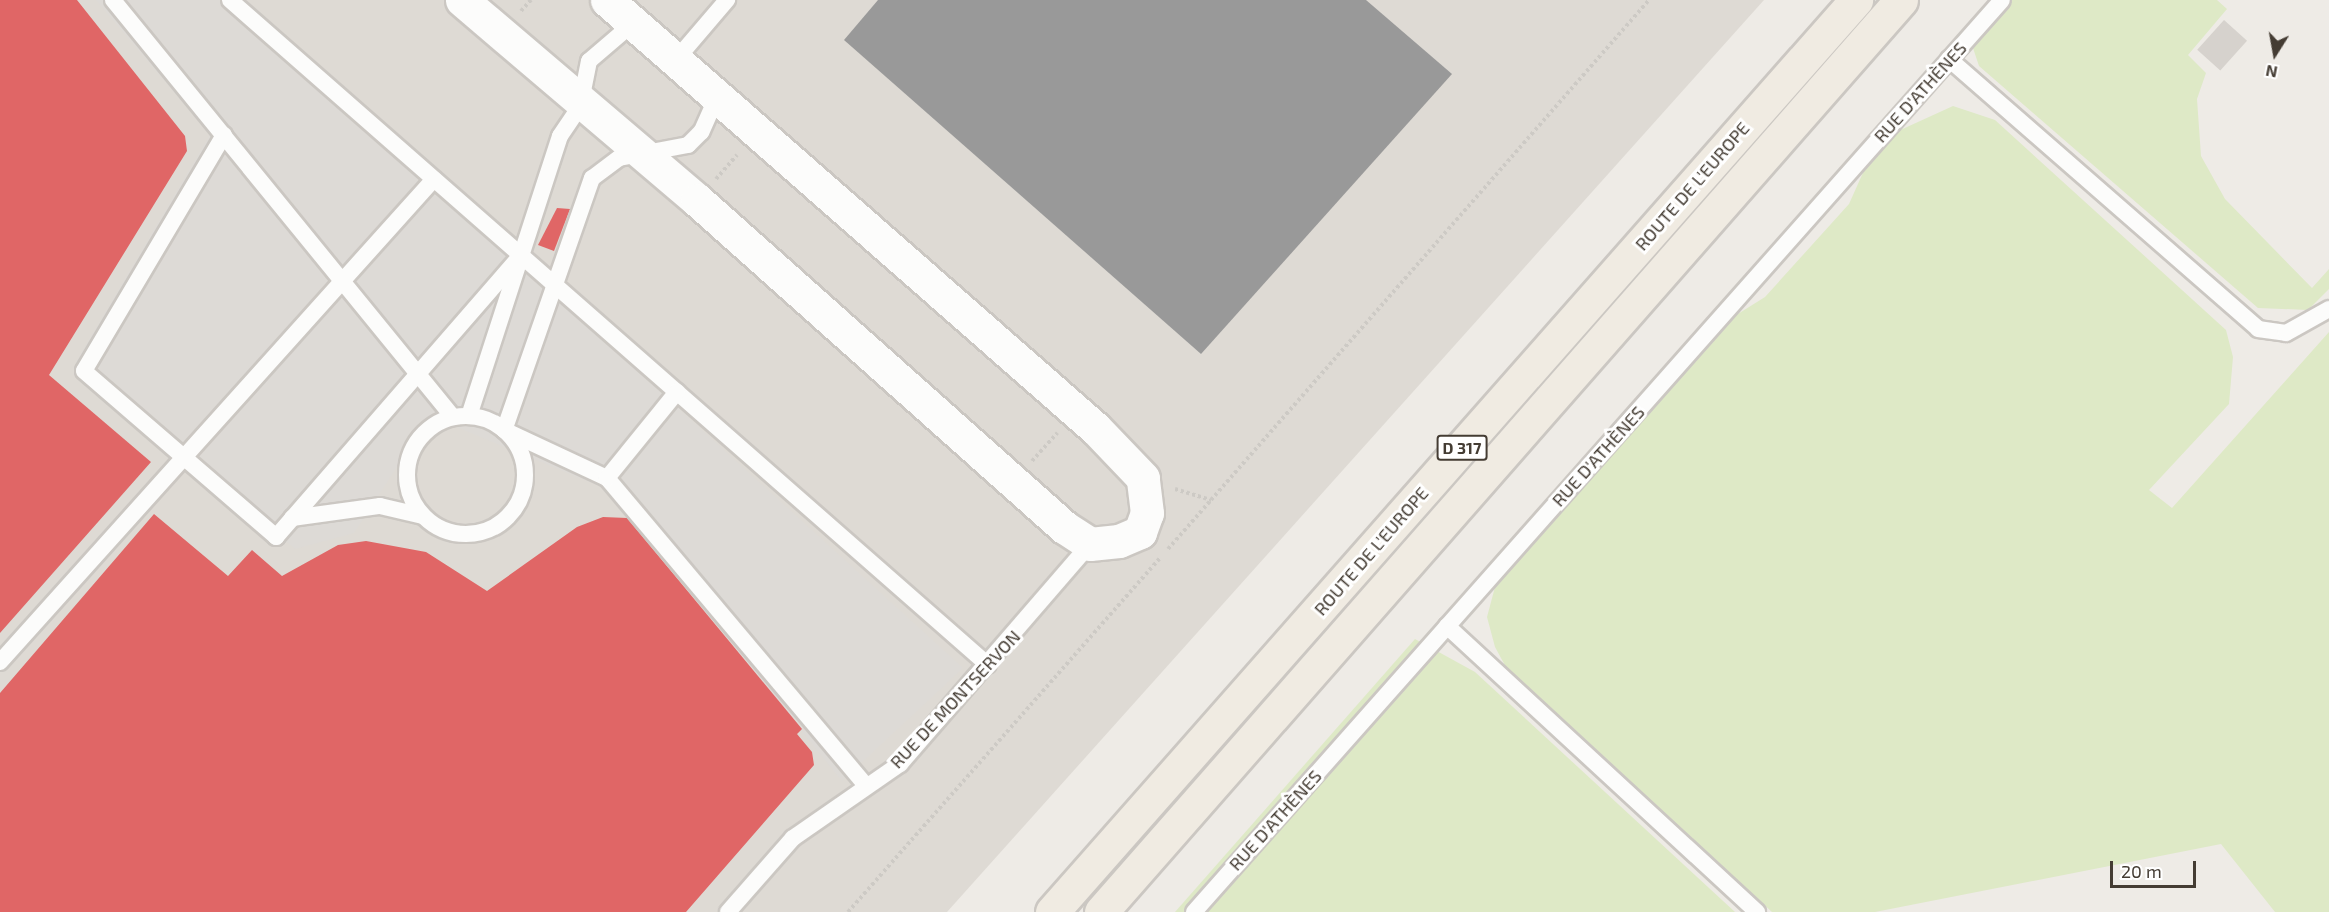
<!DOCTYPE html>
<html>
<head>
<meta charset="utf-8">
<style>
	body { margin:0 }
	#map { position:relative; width:2329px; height:912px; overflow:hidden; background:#eeebe6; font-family:"Exo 2",sans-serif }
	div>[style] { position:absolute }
	.industrial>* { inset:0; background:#dedad4 }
	.green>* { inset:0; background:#dee9c6 }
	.parking>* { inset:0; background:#dddad6 }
	.shops>* { inset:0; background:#e06666 }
	.industry>* { inset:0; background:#999 }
	.building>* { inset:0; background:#d6d2cd; transform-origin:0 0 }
	.path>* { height:4px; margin-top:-2px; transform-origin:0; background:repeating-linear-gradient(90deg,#cdcac5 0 3px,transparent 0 6px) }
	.roads { filter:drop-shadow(2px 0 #cbc7c2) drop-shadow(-2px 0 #cbc7c2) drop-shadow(0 2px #cbc7c2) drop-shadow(0 -2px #cbc7c2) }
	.service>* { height:16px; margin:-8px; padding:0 8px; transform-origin:8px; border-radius:8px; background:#fcfcfb }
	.service>.ring { margin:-8px; padding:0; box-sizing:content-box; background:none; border:16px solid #fcfcfb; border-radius:50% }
	.minor>* { height:33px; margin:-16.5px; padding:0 16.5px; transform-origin:16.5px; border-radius:16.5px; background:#fcfcfb }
	.primary>* { height:33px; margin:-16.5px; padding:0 16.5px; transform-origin:16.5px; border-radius:16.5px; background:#f0ebe2 }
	span { translate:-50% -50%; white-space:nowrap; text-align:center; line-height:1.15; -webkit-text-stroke:6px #fff; paint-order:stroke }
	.shield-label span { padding:2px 4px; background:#fff; border:2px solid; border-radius:4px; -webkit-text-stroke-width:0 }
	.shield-label { font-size:16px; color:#443c33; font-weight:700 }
	.street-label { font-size:18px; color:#443c33 }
	.north { position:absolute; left:2245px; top:24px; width:60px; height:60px; -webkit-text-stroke:4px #fff; paint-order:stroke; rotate:191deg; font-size:16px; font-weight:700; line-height:24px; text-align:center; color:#443c33 }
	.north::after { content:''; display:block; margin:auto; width:21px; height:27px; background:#443c33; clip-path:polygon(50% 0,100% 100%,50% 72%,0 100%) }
	.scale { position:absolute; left:2110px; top:861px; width:86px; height:27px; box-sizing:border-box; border:3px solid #443c33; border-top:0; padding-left:8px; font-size:18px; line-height:21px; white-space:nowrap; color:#443c33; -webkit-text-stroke:4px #fff; paint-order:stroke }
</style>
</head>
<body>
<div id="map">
	<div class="industrial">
		<i style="clip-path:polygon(0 0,1764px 0,947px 912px,0 912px)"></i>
	</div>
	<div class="green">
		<i style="clip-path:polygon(2012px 0,2217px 0,2227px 9px,2188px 55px,2206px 73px,2197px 99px,2201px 156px,2225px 199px,2312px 288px,2329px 269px,2329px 289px,2308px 310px,2258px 308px,1979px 66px,1972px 45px)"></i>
		<i style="clip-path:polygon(1953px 106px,1995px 120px,2226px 330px,2233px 357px,2229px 404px,2149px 490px,2172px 508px,2329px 332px,2329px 912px,2275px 912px,2221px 844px,1875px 912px,1772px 912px,1507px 669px,1495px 647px,1487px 617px,1495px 587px,1733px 317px,1765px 297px,1849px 204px,1866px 166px,1896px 132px)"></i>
		<i style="clip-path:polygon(1415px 639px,1475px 672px,1735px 912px,1175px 912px)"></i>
	</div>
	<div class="parking">
		<i style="clip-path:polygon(96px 0,231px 0,963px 668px,842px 781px,606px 489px,430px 416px,354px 533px,295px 549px,76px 362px,210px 135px)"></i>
	</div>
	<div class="shops">
		<i style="clip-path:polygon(0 0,77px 0,185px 136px,187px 151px,49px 375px,151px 462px,0 633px)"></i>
		<i style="clip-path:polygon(557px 208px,570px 209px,554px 251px,538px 245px)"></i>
		<i style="clip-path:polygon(154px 514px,228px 576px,252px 550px,282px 576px,338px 545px,366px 541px,426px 552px,487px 591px,577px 527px,603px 517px,627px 518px,802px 729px,797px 734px,812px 752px,814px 765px,686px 912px,0 912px,0 693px)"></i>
	</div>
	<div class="industry">
		<i style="clip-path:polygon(878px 0,1366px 0,1452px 74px,1201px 354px,844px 40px)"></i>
	</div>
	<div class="building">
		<i style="left:2224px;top:20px;width:31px;height:40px;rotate:42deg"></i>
	</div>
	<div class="path">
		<i style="left:521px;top:11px;width:15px;rotate:-48deg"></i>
		<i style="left:716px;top:179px;width:32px;rotate:-49deg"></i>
		<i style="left:1032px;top:461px;width:38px;rotate:-48deg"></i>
		<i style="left:1175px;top:489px;width:38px;rotate:17deg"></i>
		<i style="left:1211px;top:500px;width:665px;rotate:-48.78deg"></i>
		<i style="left:1168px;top:549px;width:65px;rotate:-48.7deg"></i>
		<i style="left:848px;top:912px;width:473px;rotate:-48.6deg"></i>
	</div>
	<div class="roads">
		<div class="service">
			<i style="left:113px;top:0;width:538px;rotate:50.81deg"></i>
			<i style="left:230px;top:0;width:1008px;rotate:41.26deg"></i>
			<i style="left:1949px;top:59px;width:410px;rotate:41.1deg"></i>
			<i style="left:2258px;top:329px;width:28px;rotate:8deg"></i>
			<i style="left:2286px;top:333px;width:49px;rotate:-29.2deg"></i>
			<i style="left:674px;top:62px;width:82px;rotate:-49.5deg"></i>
			<i style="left:716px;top:99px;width:36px;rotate:114deg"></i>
			<i style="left:701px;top:132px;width:18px;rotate:135deg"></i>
			<i style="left:688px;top:145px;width:70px;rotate:169.3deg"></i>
			<i style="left:619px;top:158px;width:34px;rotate:143deg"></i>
			<i style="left:592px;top:178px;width:267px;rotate:109.2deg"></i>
			<i style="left:504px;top:430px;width:114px;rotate:25deg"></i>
			<i style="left:607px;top:478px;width:402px;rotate:49.9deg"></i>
			<i style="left:224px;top:135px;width:274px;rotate:120.7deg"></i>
			<i style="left:84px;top:371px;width:254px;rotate:40.8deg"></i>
			<i style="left:276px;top:537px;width:374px;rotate:-49deg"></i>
			<i style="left:469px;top:416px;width:294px;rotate:-72deg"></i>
			<i style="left:560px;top:136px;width:36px;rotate:-56deg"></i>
			<i style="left:580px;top:106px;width:46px;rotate:-78.7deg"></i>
			<i style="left:589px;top:61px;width:55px;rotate:-40.6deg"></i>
			<i class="ring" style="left:407px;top:416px;width:102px;height:102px"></i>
			<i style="left:607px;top:478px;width:111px;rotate:-50.9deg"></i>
			<i style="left:292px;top:518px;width:89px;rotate:-7.8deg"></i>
			<i style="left:380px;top:506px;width:44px;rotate:13.1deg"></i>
			<i style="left:1447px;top:626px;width:422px;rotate:42.7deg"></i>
			<i style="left:0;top:662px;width:649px;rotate:-48.06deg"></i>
			<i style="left:728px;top:912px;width:98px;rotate:-48.7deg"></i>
			<i style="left:793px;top:838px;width:130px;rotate:-34.7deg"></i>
			<i style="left:900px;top:764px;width:291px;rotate:-49.2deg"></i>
			<i style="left:1194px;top:912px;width:1218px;rotate:-48.46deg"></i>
		</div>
		<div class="minor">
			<i style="left:462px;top:0;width:309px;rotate:40.4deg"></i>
			<i style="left:697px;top:200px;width:492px;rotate:41.7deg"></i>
			<i style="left:1064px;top:527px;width:31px;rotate:33deg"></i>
			<i style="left:1090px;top:544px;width:29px;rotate:-6deg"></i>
			<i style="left:1119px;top:541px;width:23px;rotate:-23deg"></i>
			<i style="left:1140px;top:532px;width:20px;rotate:-70deg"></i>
			<i style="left:1147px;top:513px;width:35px;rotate:-97deg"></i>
			<i style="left:1143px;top:478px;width:69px;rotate:-133.8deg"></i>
			<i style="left:1095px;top:428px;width:649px;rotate:-138.75deg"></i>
		</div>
		<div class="primary">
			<i style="left:1052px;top:912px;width:1216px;rotate:-48.6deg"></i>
			<i style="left:1101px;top:912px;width:1213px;rotate:-48.74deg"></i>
		</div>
	</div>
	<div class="shield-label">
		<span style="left:1462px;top:448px">D 317</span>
	</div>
	<div class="street-label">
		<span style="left:1920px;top:92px;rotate:-48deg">RUE D'ATHÈNES</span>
		<span style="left:1692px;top:186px;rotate:-49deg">ROUTE DE L'EUROPE</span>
		<span style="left:1598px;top:456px;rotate:-48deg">RUE D'ATHÈNES</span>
		<span style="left:1371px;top:551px;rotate:-49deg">ROUTE DE L'EUROPE</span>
		<span style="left:955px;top:699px;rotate:-47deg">RUE DE MONTSERVON</span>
		<span style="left:1275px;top:820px;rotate:-48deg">RUE D'ATHÈNES</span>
	</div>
	<div class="north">N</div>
	<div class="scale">20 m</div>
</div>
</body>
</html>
